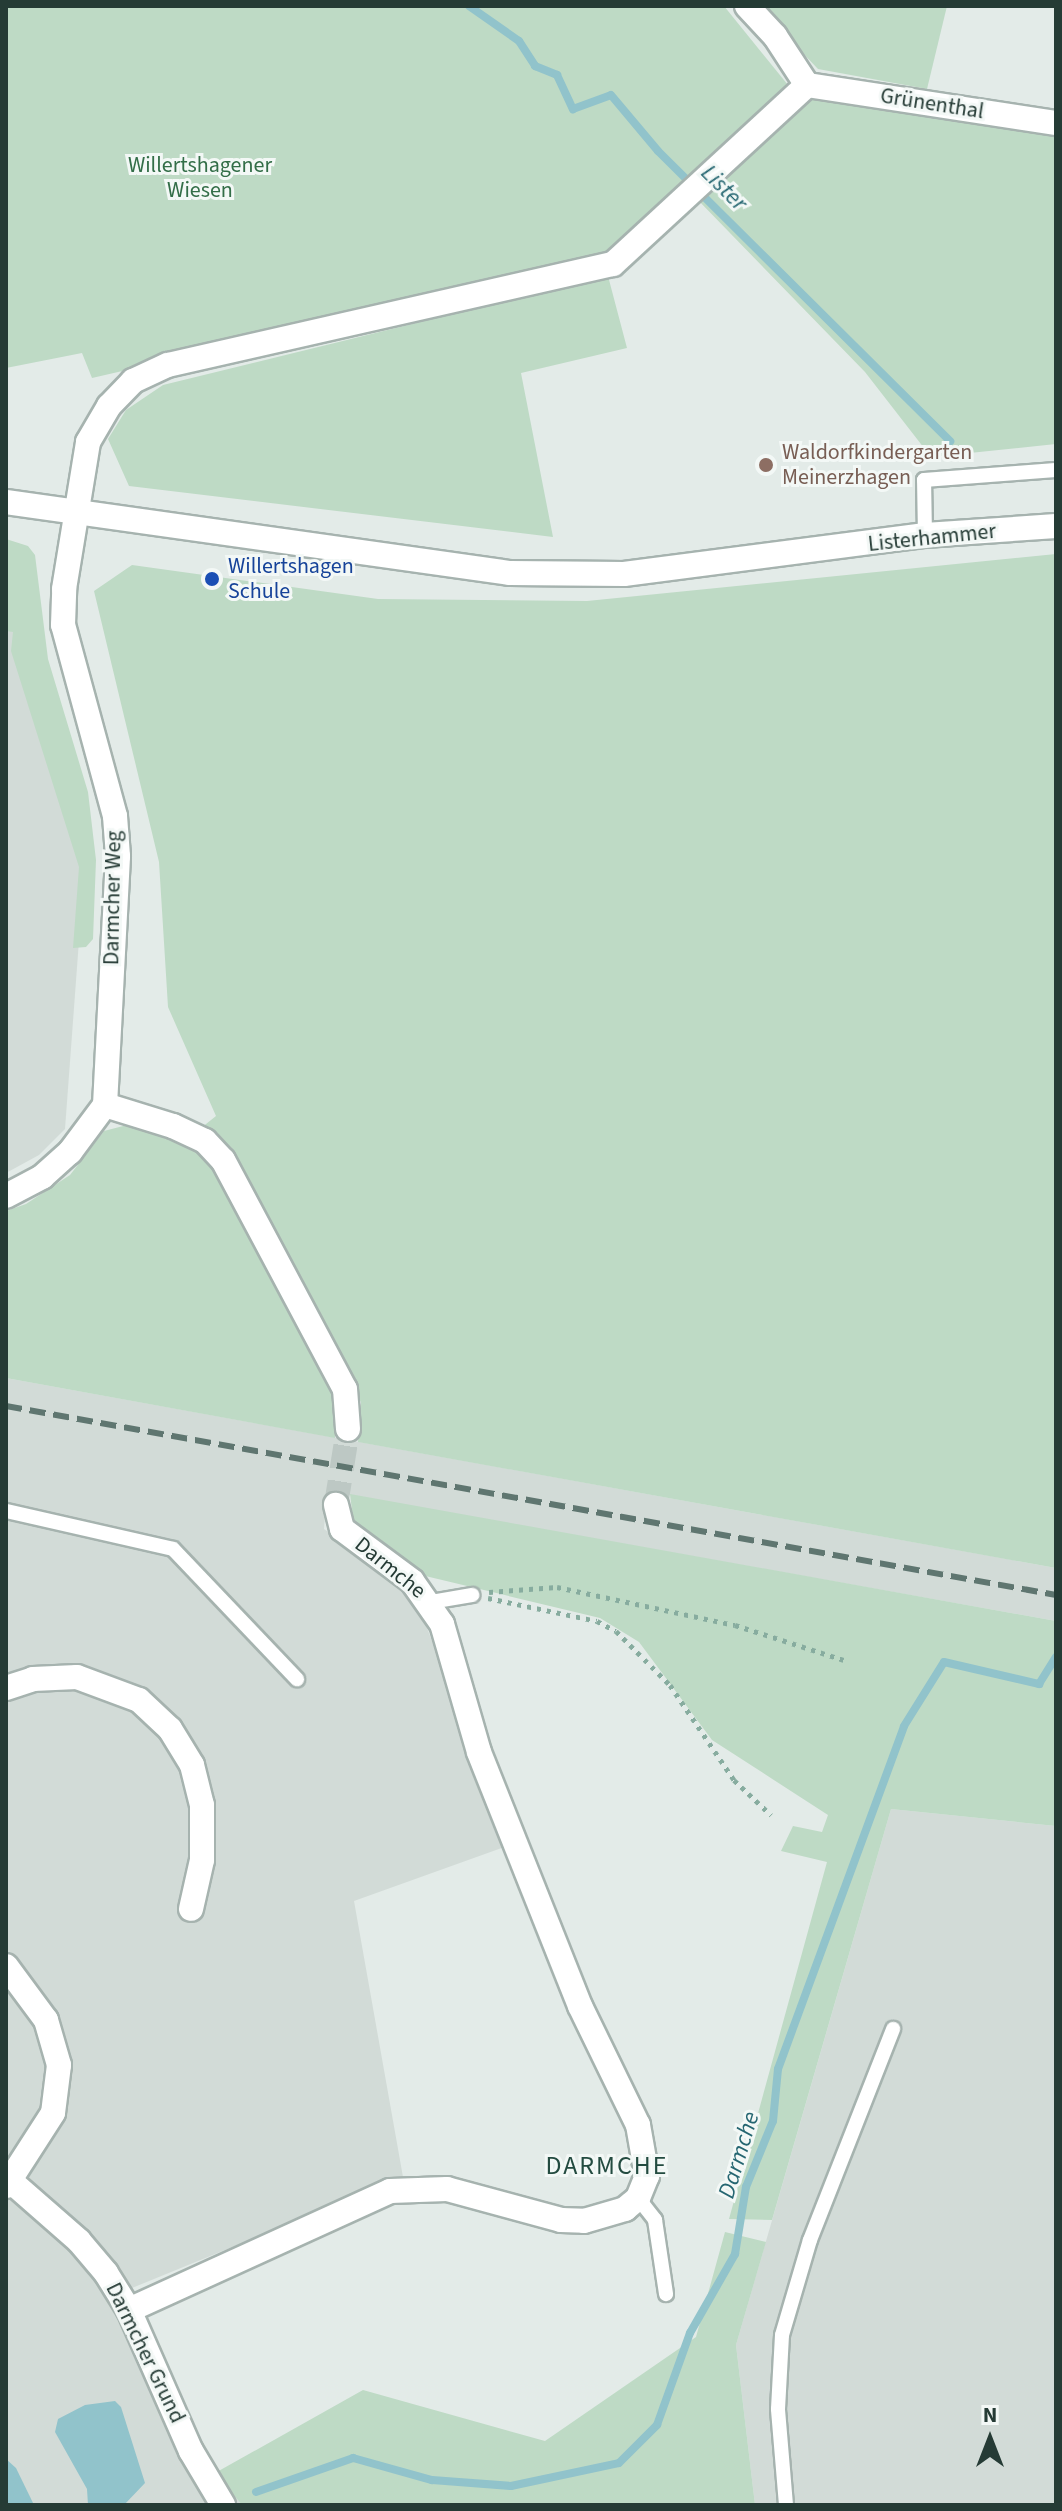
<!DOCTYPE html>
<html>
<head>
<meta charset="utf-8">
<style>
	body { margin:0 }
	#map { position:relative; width:1062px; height:2511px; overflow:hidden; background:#e3ebe8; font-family:"Source Sans 3",sans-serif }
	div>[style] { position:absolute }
	.built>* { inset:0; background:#d2dbd7 }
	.green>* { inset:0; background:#bedac5 }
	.water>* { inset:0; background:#91c3cb }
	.stream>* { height:8px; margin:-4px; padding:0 4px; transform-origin:4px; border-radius:4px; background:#91c3cb }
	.street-tunnel>* { height:24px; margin-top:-12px; transform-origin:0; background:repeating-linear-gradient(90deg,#bdc8c4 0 24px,transparent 0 36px) }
	.path>* { height:5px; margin-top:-2.5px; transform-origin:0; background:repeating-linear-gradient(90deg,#87ac9f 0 4px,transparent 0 10px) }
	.roads { filter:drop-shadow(2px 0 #a6b3af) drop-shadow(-2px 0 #a6b3af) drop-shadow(0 2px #a6b3af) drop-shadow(0 -2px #a6b3af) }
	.lane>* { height:14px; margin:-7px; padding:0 7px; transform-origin:7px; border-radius:7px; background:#fff }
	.street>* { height:24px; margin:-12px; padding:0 12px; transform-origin:12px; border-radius:12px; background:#fff }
	.secondary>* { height:24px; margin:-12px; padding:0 12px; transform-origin:12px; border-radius:12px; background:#fff }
	.rail>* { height:6px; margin-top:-3px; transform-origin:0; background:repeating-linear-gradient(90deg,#5f7670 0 16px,transparent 0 24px) }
	.dots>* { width:22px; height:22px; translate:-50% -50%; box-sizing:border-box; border:4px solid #f3f8f6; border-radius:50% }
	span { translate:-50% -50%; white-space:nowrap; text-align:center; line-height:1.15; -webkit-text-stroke:6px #f3f8f6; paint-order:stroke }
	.street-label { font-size:22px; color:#253b35 }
	.park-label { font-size:22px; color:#336e48 }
	.education-label { font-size:22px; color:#785e54 }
	.left { translate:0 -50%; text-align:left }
	.transit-label { font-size:22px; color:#164399 }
	.water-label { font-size:24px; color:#256671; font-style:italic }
	.quarter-label { font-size:26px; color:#234b40; letter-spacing:2px }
	.frame { position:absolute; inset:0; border:8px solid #253b35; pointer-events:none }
	.north { position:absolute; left:950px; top:2399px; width:80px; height:80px; -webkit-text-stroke:6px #f3f8f6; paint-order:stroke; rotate:0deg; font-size:22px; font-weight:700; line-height:32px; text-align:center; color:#253b35 }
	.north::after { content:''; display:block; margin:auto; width:28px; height:36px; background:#253b35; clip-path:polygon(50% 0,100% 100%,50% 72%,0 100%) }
</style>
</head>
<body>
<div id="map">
	<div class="built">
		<i style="clip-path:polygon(6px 555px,86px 846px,65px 1129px,39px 1155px,6px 1173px)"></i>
		<i style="clip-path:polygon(6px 1378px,1056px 1568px,1056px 1621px,327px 1491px,324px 1529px,414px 1594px,510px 1845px,354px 1901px,403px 2177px,132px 2288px,215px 2473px,242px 2505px,6px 2505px)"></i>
		<i style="clip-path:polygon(891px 1809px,1056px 1826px,1056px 2505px,755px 2505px,736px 2345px)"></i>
	</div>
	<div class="green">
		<i style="clip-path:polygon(6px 6px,724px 6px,788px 85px,632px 246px,583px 265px,92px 378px,82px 353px,6px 368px)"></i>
		<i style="clip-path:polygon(758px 6px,947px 6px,927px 89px,818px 69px)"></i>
		<i style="clip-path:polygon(809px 93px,1056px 129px,1056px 444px,931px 457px,865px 372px,696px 198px)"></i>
		<i style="clip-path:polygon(608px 276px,627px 348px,521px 373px,553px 537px,129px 486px,108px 439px,126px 410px,163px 385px)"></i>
		<i style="clip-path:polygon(6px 539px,28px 546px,35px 555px,48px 659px,88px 792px,96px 860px,93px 939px,86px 947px,73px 948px,79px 867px,11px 651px,13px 632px,6px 631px)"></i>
		<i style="clip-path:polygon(1056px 554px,1056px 1568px,358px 1442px,361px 1403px,352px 1377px,228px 1151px,201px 1128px,216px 1116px,168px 1007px,159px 862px,94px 591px,132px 565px,378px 599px,587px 601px)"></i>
		<i style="clip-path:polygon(127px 1125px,196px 1146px,218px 1168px,335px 1390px,335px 1438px,6px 1378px,6px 1211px,26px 1204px,70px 1175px,104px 1131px)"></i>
		<i style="clip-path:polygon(350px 1494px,1056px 1621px,1056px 1826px,891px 1809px,772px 2220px,729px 2219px,827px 1862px,781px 1851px,793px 1826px,822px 1832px,828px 1815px,712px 1740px,639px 1642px,600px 1618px,417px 1574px,354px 1527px)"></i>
		<i style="clip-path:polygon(725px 2232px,766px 2242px,736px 2345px,755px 2505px,242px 2505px,215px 2473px,363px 2390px,545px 2441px,696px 2337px)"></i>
	</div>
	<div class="water">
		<i style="clip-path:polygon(115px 2401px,121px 2407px,145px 2483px,124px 2505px,88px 2505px,87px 2489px,55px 2432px,58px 2419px,85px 2405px)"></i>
		<i style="clip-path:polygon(6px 2459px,16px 2468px,34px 2505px,6px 2505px)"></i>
	</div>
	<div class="stream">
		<i style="left:469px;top:6px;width:61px;rotate:35deg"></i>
		<i style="left:519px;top:41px;width:30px;rotate:57deg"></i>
		<i style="left:535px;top:66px;width:24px;rotate:22deg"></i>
		<i style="left:557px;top:75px;width:38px;rotate:65deg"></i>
		<i style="left:573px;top:109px;width:40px;rotate:-20.2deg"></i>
		<i style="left:611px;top:95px;width:73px;rotate:50deg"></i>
		<i style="left:658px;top:151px;width:412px;rotate:44.8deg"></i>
		<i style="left:256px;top:2492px;width:103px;rotate:-19.3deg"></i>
		<i style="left:353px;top:2458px;width:82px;rotate:15.6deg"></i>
		<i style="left:432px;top:2480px;width:79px;rotate:4.3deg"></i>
		<i style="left:511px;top:2486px;width:110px;rotate:-12deg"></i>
		<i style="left:619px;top:2463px;width:54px;rotate:-45deg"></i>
		<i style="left:657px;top:2425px;width:98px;rotate:-70.3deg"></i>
		<i style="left:690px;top:2333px;width:91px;rotate:-60.3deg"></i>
		<i style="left:735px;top:2254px;width:68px;rotate:-80.7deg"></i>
		<i style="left:746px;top:2187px;width:71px;rotate:-67.8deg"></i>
		<i style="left:773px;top:2121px;width:52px;rotate:-84.5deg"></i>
		<i style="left:778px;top:2069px;width:365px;rotate:-69.8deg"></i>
		<i style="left:904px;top:1726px;width:75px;rotate:-58deg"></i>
		<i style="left:944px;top:1662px;width:98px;rotate:13deg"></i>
		<i style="left:1039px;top:1684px;width:32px;rotate:-58deg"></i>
	</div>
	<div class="street-tunnel">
		<i style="left:336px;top:1505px;width:77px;rotate:-81deg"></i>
	</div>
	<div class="path">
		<i style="left:489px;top:1592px;width:68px;rotate:-4.2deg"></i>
		<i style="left:557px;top:1587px;width:182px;rotate:12.1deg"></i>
		<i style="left:735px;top:1625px;width:114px;rotate:17.8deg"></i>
		<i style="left:488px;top:1598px;width:111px;rotate:11.9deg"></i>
		<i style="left:597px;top:1621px;width:21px;rotate:28deg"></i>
		<i style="left:616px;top:1631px;width:76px;rotate:45deg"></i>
		<i style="left:670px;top:1685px;width:115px;rotate:56deg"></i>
		<i style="left:734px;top:1780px;width:51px;rotate:43.4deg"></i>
	</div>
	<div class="roads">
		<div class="lane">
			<i style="left:925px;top:535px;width:55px;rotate:-91deg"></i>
			<i style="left:924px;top:480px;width:132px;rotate:-4.3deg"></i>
			<i style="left:6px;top:1511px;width:171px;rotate:12.8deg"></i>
			<i style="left:173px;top:1549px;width:180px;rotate:46.4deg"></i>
			<i style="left:431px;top:1602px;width:42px;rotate:-9.7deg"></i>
			<i style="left:638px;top:2198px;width:28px;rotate:52deg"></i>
			<i style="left:655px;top:2220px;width:75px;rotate:81.5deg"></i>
			<i style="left:786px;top:2505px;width:96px;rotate:-94.8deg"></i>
			<i style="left:778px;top:2409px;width:74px;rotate:-86.9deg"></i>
			<i style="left:782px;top:2335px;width:99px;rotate:-73.6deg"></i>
			<i style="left:810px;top:2240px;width:227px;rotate:-68.5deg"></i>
		</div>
		<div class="street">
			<i style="left:747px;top:6px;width:41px;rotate:47deg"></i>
			<i style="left:775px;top:36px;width:59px;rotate:56.9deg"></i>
			<i style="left:807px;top:85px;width:252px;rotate:8.7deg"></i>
			<i style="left:105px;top:1105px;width:71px;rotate:17.2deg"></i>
			<i style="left:173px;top:1126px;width:35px;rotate:25deg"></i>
			<i style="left:205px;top:1141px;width:26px;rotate:47deg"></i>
			<i style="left:223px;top:1160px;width:259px;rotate:62deg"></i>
			<i style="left:345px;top:1389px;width:40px;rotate:85.7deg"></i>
			<i style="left:6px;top:1196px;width:41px;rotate:-27.8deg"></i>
			<i style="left:42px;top:1177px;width:38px;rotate:-42deg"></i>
			<i style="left:70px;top:1152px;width:59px;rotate:-53.3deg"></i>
			<i style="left:105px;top:1105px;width:249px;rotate:-87deg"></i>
			<i style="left:118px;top:856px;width:40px;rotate:-94.3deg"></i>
			<i style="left:115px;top:816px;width:198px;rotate:-105.2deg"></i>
			<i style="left:63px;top:625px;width:36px;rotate:-88deg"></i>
			<i style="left:64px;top:589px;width:149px;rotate:-80.7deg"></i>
			<i style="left:88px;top:442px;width:42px;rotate:-59.7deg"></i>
			<i style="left:109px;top:406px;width:35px;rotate:-46deg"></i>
			<i style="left:133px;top:381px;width:38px;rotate:-25deg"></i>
			<i style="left:168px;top:365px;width:456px;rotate:-12.8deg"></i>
			<i style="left:613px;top:264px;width:264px;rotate:-42.7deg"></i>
			<i style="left:6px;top:1688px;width:28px;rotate:-18deg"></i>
			<i style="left:33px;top:1679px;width:44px;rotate:-2.6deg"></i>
			<i style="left:77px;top:1677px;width:66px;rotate:20.4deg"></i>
			<i style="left:139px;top:1700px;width:42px;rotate:43.1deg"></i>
			<i style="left:170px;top:1729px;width:42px;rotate:58.6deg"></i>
			<i style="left:192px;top:1765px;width:41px;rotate:76deg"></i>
			<i style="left:202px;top:1805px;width:55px;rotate:90deg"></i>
			<i style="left:202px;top:1860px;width:50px;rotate:102.7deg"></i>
			<i style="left:6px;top:1966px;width:67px;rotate:53.5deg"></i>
			<i style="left:46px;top:2020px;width:47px;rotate:73.9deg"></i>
			<i style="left:59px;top:2065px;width:48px;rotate:97.1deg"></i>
			<i style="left:53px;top:2113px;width:87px;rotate:122.8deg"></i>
			<i style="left:6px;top:2177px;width:97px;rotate:41.2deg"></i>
			<i style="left:79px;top:2241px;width:42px;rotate:49.8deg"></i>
			<i style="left:106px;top:2273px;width:44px;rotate:58.1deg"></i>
			<i style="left:129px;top:2310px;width:154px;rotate:66.3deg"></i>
			<i style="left:191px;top:2451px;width:63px;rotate:59.3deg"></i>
			<i style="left:129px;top:2310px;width:287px;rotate:-24.5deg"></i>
			<i style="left:390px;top:2191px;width:57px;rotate:-2deg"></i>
			<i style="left:447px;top:2189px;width:118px;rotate:15.2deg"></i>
			<i style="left:561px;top:2220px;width:23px;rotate:2deg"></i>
			<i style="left:584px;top:2221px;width:43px;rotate:-16.3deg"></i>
			<i style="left:625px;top:2209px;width:17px;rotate:-40deg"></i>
			<i style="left:638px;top:2198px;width:24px;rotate:-68deg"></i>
			<i style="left:647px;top:2176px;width:52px;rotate:-100deg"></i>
			<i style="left:638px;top:2125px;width:132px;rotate:-116deg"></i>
			<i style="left:580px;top:2006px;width:273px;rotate:-111.7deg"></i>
			<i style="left:479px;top:1752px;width:133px;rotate:-106.1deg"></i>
			<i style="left:442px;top:1624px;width:52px;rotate:-124.9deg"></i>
			<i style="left:412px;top:1581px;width:87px;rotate:-143.4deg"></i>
			<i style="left:342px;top:1529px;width:25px;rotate:-104deg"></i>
		</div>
		<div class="secondary">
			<i style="left:6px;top:502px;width:509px;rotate:8.02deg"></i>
			<i style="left:510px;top:573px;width:114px;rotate:0.5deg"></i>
			<i style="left:624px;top:574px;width:304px;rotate:-7.4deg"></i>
			<i style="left:925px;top:535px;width:131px;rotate:-3.9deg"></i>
		</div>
	</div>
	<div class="rail">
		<i style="left:6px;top:1406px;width:1067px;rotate:10.2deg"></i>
	</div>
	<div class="dots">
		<i style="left:766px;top:465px;background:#8d6e63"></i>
		<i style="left:212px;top:579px;background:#1a4fb4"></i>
	</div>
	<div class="street-label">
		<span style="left:932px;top:104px;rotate:9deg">Grünenthal</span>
		<span style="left:932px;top:538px;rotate:-6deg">Listerhammer</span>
		<span style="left:113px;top:898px;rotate:-89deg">Darmcher Weg</span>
		<span style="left:390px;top:1568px;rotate:39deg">Darmche</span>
		<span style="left:145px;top:2353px;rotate:64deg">Darmcher Grund</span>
	</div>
	<div class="park-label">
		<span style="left:200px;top:178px">Willertshagener<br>Wiesen</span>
	</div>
	<div class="education-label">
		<span class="left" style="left:782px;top:465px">Waldorfkindergarten<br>Meinerzhagen</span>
	</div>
	<div class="transit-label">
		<span class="left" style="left:228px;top:579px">Willertshagen<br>Schule</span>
	</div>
	<div class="water-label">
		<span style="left:724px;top:188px;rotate:45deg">Lister</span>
		<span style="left:739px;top:2155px;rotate:-73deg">Darmche</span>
	</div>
	<div class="quarter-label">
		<span style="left:607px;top:2166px">DARMCHE</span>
	</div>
	<div class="frame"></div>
	<div class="north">N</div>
</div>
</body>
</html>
